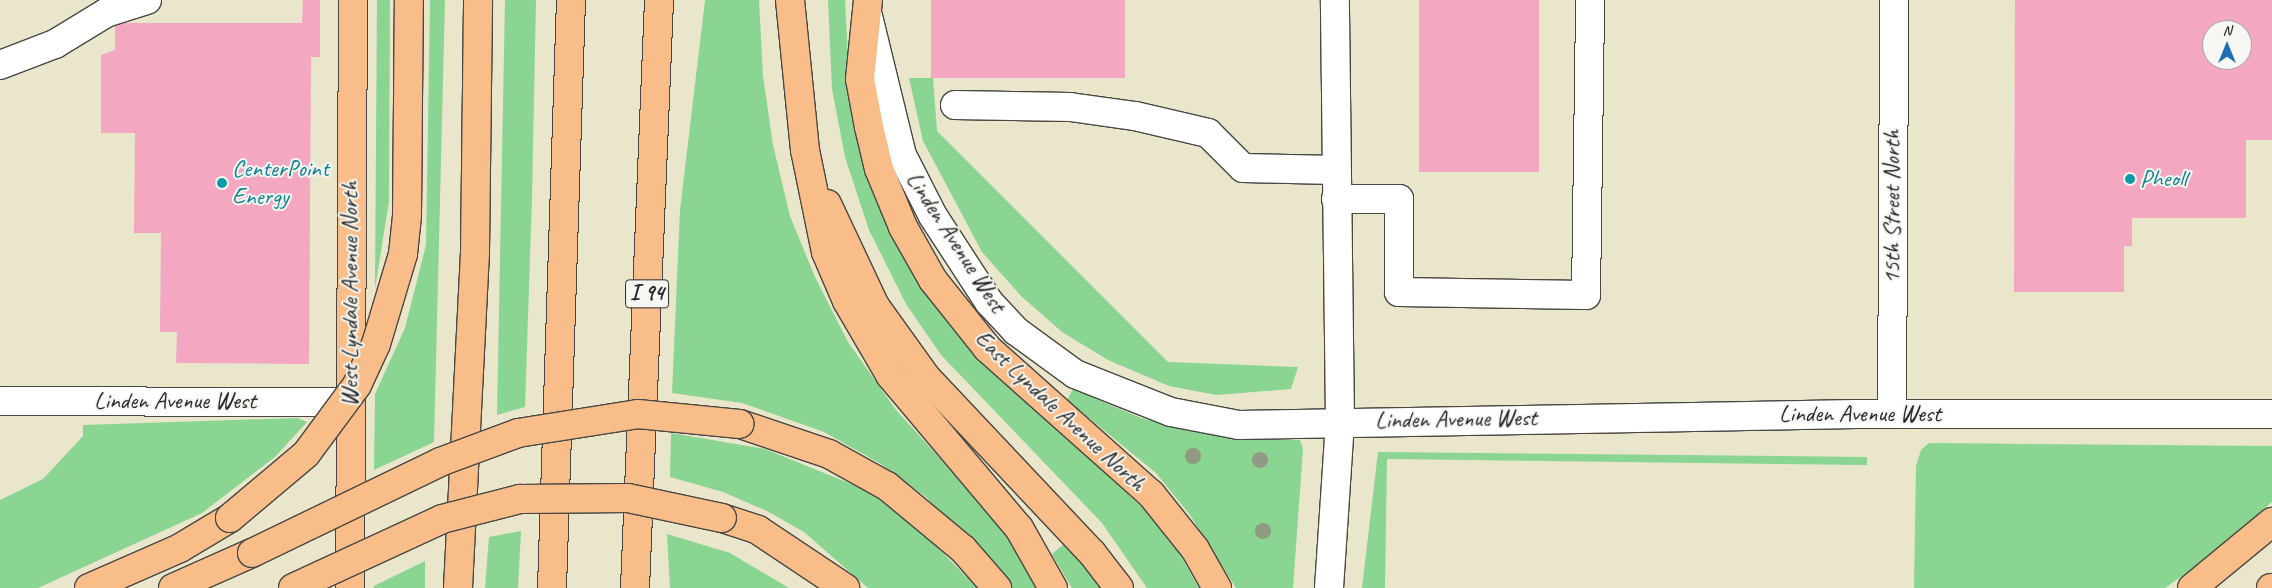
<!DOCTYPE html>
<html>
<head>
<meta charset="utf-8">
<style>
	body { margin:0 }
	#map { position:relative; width:2272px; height:588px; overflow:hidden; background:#eae6cb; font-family:Caveat,sans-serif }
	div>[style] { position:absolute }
	.green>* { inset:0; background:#8ad592 }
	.building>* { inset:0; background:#f3a7c0; transform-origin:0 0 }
	.roads { filter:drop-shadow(1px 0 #484743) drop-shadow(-1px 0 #484743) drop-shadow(0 1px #484743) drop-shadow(0 -1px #484743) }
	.minor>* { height:28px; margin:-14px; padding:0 14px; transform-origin:14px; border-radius:14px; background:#fff }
	.major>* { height:28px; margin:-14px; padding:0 14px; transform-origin:14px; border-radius:14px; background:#f9bd89 }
	.highway>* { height:28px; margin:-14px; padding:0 14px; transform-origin:14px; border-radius:14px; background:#f9bd89 }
	.bridges { filter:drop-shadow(1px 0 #484743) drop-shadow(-1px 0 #484743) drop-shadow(0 1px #484743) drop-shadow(0 -1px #484743) }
	.highway-bridge>* { height:28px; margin:-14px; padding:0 14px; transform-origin:14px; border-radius:14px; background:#f9bd89 }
	.trees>* { width:16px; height:16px; margin:-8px; border-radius:50%; background:#919b84 }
	.dots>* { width:14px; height:14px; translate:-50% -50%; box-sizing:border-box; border:2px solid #f6f6f2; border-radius:50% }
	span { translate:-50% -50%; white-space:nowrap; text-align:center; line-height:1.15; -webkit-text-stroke:4px #f6f6f2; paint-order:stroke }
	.shield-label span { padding:1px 4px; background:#f6f6f2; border:1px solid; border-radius:4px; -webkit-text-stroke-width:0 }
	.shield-label { font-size:22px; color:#2b2b2b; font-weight:700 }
	.culture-label { font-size:24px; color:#0d838f }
	.left { translate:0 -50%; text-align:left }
	.street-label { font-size:24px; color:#2b2b2b }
	.north { position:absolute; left:2202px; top:20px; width:50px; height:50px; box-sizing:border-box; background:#f6f6f2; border:1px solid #a5a5a2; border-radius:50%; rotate:0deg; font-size:14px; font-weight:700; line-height:20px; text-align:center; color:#2b2b2b }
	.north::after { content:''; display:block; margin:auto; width:18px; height:22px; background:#1f6fb2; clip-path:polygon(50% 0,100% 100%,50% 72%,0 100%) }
</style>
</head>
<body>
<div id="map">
	<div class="green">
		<i style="clip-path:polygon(377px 0,390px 0,389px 201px,375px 289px)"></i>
		<i style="clip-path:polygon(430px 0,445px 0,434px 442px,374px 470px,375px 394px,405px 328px,426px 245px)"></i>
		<i style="clip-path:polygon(505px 0,536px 0,532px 198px,525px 407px,497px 415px)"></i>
		<i style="clip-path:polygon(705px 0,759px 0,763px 76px,773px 145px,790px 216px,815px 277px,848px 342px,896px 410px,997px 521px,1039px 588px,1010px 588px,926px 497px,881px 464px,824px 432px,742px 403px,672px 393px,680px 210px)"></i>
		<i style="clip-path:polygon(828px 0,845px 0,851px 115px,883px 218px,916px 279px,986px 365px,1143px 508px,1178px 551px,1199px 588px,1147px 588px,1102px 523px,941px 355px,906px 304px,869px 230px,845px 157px,832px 89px)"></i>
		<i style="clip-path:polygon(909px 78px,933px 78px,937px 131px,1168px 362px,1298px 367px,1291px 389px,1216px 395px,1169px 386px,1108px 360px,1062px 332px,1021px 296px,982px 252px,923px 141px)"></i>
		<i style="clip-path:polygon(1073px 389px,1141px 418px,1189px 430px,1234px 438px,1300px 440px,1303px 449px,1293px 588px,1236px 588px,1190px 515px,1156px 473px,1067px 400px)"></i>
		<i style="clip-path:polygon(297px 418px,307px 422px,275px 457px,202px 513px,38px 588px,0 588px,0 500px,43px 479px,83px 436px,83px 425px)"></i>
		<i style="clip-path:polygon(671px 433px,765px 449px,876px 494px,917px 526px,977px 588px,868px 588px,804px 532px,767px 511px,723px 492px,670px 477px)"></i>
		<i style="clip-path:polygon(1929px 443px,2272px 446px,2272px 502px,2210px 556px,2165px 588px,1914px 588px,1916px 466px,1921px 450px)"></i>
		<i style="clip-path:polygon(1378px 452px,1867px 457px,1867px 465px,1387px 459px,1385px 588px,1362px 588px)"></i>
		<i style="clip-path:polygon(521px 531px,518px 588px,485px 588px,489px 537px)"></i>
		<i style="clip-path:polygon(667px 534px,730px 553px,789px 588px,670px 588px)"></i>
		<i style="clip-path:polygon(1064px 544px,1102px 587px,1103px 588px,1072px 588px,1052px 554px)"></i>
		<i style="clip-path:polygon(425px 561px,425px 588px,374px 588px,374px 586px)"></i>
	</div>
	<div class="building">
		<i style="clip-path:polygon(303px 0,320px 0,320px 57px,311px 57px,309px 364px,176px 363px,177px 332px,160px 332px,161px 233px,134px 233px,135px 133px,101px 133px,101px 55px,115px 50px,115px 23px,302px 23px)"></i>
		<i style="left:931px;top:0;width:194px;height:78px"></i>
		<i style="left:1419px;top:0;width:120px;height:172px"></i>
		<i style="clip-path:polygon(evenodd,2015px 0,2272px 0,2272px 140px,2246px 140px,2246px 218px,2132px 218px,2132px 246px,2124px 246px,2124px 292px,2014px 292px,2015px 0,2212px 30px,2242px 30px,2242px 60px,2212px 60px,2212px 30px)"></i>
	</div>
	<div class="roads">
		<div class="minor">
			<i style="left:868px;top:16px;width:143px;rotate:76.3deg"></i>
			<i style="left:902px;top:155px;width:68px;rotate:63.1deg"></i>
			<i style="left:933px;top:216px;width:103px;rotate:56.9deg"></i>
			<i style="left:989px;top:302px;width:40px;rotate:47deg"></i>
			<i style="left:1016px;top:331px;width:73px;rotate:36.1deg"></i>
			<i style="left:1075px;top:374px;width:103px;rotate:21.6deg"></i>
			<i style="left:1171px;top:412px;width:69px;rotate:10.8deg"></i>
			<i style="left:1239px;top:425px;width:617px;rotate:-1.02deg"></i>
			<i style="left:1856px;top:414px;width:416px"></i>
			<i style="left:0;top:65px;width:59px;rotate:-20.9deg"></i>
			<i style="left:55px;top:44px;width:60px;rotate:-31.3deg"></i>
			<i style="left:106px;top:13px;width:43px;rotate:-17.6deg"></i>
			<i style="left:955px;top:105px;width:115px;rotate:1deg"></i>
			<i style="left:1070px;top:107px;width:66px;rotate:7.9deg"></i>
			<i style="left:1135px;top:116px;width:75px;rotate:13.1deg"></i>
			<i style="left:1208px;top:133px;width:49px;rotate:45deg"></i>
			<i style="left:1243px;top:168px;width:93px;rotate:1.2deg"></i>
			<i style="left:1336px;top:199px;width:63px"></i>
			<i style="left:1399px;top:199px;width:93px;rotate:90deg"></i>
			<i style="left:1399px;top:292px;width:187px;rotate:0.9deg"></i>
			<i style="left:1586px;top:295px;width:295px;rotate:-89.2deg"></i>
			<i style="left:0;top:401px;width:349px;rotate:0.2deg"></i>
			<i style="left:1892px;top:414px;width:414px;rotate:-89.7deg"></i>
			<i style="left:1329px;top:588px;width:167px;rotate:-86.2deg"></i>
			<i style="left:1340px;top:421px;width:421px;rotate:-90.7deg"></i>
		</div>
		<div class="major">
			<i style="left:868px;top:0;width:79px;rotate:95.8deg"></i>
			<i style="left:860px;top:79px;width:49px;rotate:79.4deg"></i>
			<i style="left:869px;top:127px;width:43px;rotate:76.6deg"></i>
			<i style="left:879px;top:169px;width:63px;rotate:67.5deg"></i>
			<i style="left:903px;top:227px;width:61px;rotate:60.5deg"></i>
			<i style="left:933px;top:280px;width:87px;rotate:51.5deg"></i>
			<i style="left:987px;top:348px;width:220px;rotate:41.7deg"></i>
			<i style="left:1151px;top:494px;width:70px;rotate:51.3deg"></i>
			<i style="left:1195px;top:549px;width:45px;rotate:60.6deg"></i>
			<i style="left:350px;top:588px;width:588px;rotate:-89.71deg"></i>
		</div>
		<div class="highway">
			<i style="left:790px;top:0;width:151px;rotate:84.3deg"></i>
			<i style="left:805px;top:150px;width:104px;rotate:78.4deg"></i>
			<i style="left:826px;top:252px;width:53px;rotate:66.8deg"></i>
			<i style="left:847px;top:301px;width:86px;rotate:59.8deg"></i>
			<i style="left:890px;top:375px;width:200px;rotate:49.9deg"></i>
			<i style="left:1019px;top:528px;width:69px;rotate:60.5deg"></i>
			<i style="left:827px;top:204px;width:113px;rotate:64.8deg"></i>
			<i style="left:875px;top:306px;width:87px;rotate:54.3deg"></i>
			<i style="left:926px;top:377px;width:242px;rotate:46.7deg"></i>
			<i style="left:1092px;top:553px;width:44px;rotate:52.4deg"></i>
			<i style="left:740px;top:424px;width:94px;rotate:18.6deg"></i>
			<i style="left:829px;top:454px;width:66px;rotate:28.9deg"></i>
			<i style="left:887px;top:486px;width:99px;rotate:39.7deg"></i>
			<i style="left:963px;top:549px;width:52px;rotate:48.9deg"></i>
			<i style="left:722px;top:518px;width:38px;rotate:18deg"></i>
			<i style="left:758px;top:530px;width:105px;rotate:33.7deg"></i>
			<i style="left:89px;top:588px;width:99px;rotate:-23.7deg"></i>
			<i style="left:180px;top:548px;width:58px;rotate:-31deg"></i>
			<i style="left:173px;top:588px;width:86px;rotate:-23.9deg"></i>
			<i style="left:458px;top:588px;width:337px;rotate:-87.1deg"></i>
			<i style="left:475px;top:251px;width:251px;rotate:-89.3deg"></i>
			<i style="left:552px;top:588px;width:588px;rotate:-88.15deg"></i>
			<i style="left:635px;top:588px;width:588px;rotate:-87.66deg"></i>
			<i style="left:2192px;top:588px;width:104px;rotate:-39.5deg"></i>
			<i style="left:2271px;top:588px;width:1px"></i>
		</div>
	</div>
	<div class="bridges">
		<div class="highway-bridge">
			<i style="left:230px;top:518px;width:99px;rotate:-40.1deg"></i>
			<i style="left:306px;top:454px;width:86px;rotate:-53.5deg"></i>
			<i style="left:357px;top:385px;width:45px;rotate:-65.1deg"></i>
			<i style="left:376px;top:344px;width:94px;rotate:-73.3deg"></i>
			<i style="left:403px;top:254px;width:39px;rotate:-84deg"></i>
			<i style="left:407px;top:215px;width:215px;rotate:-89.5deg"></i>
			<i style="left:252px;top:553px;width:209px;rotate:-25.8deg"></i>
			<i style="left:440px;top:462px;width:83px;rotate:-20.4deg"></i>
			<i style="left:518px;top:433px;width:121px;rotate:-9deg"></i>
			<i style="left:638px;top:414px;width:102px;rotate:5.6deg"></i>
			<i style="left:293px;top:588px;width:164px;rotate:-24.8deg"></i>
			<i style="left:442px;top:519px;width:81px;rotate:-14.4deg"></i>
			<i style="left:520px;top:499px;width:108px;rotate:-0.5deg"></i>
			<i style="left:628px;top:498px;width:96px;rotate:12deg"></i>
		</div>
	</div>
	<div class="trees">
		<i style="left:1193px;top:456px"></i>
		<i style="left:1260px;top:460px"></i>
		<i style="left:1263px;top:531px"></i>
	</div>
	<div class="dots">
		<i style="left:2130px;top:179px;background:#0f9aa8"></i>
		<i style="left:222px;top:183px;background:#0f9aa8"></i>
	</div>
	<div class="shield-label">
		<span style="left:647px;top:294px">I 94</span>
	</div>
	<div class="culture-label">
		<span class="left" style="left:232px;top:183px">CenterPoint<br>Energy</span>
		<span class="left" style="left:2140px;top:179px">Pheoll</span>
	</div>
	<div class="street-label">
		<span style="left:1892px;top:207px;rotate:-90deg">15th Street North</span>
		<span style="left:956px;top:242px;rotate:57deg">Linden Avenue West</span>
		<span style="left:350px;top:294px;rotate:-90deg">West Lyndale Avenue North</span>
		<span style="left:175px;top:401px">Linden Avenue West</span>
		<span style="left:1060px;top:411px;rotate:43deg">East Lyndale Avenue North</span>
		<span style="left:1860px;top:414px">Linden Avenue West</span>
		<span style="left:1456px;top:419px;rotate:-1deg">Linden Avenue West</span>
	</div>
	<div class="north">N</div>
</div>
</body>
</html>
